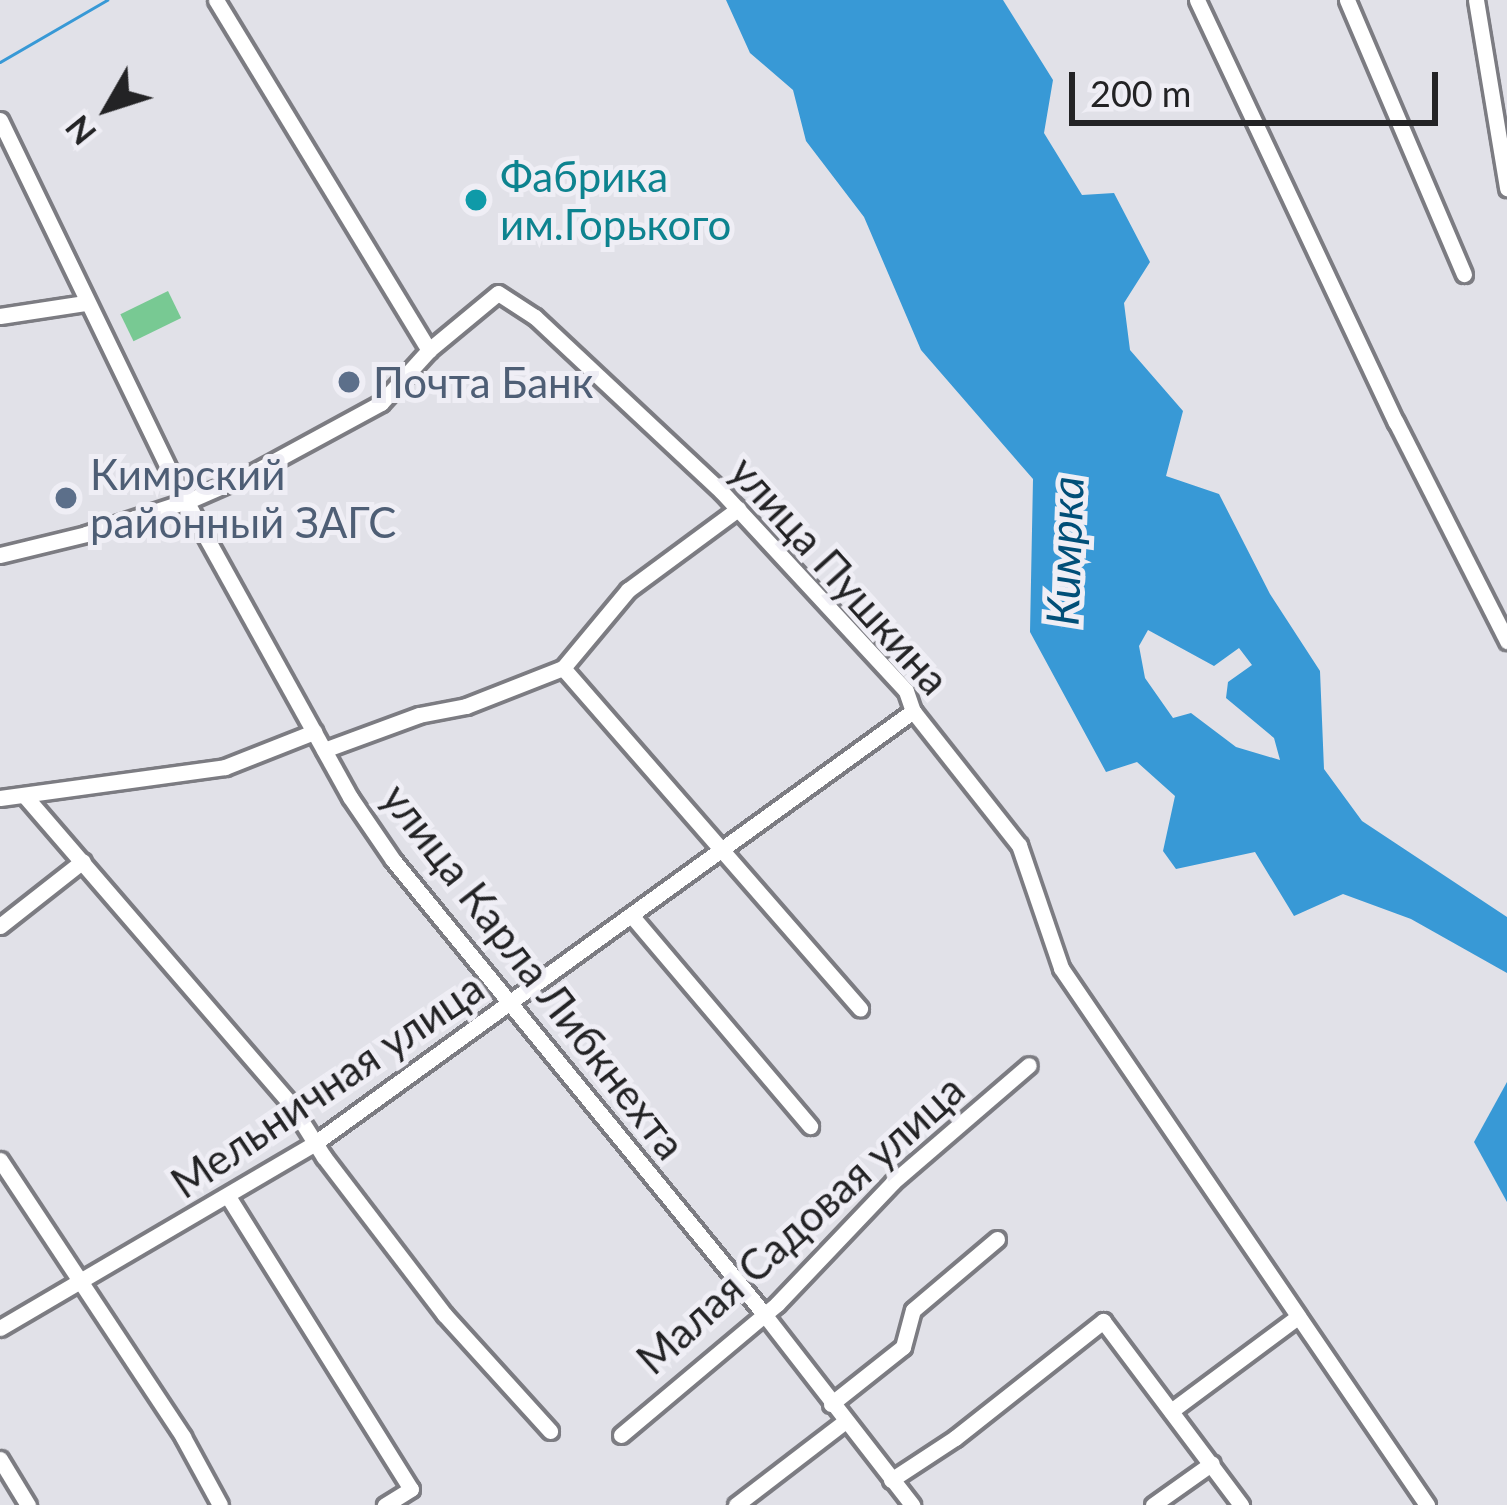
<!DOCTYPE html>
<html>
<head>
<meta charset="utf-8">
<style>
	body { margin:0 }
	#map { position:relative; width:1507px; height:1505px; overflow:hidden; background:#e1e1e8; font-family:Lato,sans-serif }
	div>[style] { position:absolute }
	.green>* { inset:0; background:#78c993; transform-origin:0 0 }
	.water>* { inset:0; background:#3899d6 }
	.stream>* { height:3px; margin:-1.5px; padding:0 1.5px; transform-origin:1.5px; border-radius:1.5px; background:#3899d6 }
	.roads { filter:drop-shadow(3px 0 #7c7c82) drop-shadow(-3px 0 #7c7c82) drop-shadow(0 3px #7c7c82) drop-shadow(0 -3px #7c7c82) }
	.minor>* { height:15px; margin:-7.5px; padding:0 7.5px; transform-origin:7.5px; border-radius:7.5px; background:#fff }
	.dots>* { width:33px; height:33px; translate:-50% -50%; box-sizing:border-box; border:6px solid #efeef5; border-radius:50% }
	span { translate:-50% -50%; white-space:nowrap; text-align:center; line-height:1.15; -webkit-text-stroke:10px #efeef5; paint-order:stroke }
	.culture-label { font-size:42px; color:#0d838f }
	.left { translate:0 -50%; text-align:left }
	.service-label { font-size:42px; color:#4e5e75 }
	.street-label { font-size:42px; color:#232325 }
	.water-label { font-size:45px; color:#014f78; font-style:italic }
	.north { position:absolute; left:48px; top:48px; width:120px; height:120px; -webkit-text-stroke:9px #efeef5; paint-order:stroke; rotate:231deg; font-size:33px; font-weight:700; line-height:48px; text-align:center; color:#232325 }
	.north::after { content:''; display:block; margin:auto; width:42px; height:54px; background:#232325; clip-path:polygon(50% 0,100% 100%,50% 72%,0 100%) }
	.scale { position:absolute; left:1069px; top:72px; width:369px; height:54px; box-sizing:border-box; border:6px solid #232325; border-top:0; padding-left:15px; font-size:36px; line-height:42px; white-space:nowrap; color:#232325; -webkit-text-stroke:9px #efeef5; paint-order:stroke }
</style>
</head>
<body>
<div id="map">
	<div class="green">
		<i style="left:168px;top:291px;width:30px;height:53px;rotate:64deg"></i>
	</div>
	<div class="water">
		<i style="clip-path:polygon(evenodd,726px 0,1003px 0,1053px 80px,1044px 133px,1082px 195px,1114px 193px,1150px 262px,1124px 303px,1130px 350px,1183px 411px,1166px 476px,1219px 494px,1270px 594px,1320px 671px,1324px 769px,1362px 821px,1507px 917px,1507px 973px,1411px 919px,1343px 894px,1294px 916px,1255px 852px,1176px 869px,1163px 851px,1175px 796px,1137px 762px,1106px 772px,1030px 632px,1033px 479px,921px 350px,864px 217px,806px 141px,793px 90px,750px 53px,726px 0,1148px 630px,1214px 666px,1239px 648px,1252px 665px,1228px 682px,1226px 698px,1274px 738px,1280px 760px,1236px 747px,1191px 713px,1173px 718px,1145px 678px,1139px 646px,1148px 630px)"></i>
		<i style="clip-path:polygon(1507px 1082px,1507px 1202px,1474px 1142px)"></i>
	</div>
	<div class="stream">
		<i style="left:0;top:62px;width:124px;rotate:-30.1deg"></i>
	</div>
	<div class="roads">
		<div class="minor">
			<i style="left:216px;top:0;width:410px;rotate:58.7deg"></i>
			<i style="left:1197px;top:0;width:467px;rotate:64.8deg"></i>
			<i style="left:1396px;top:422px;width:246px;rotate:63.1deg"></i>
			<i style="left:1347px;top:0;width:298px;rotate:66.9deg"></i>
			<i style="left:1476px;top:0;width:191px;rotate:80.6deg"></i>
			<i style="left:0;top:120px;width:393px;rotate:64.2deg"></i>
			<i style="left:171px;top:474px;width:369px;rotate:61deg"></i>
			<i style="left:350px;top:797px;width:76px;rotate:55.7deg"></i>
			<i style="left:393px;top:860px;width:586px;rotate:50.74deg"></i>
			<i style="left:764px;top:1314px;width:242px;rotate:52.2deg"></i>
			<i style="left:0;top:316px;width:86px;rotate:-8.7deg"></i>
			<i style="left:0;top:555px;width:89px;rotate:-13.7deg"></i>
			<i style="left:86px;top:534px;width:109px;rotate:-18.1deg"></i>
			<i style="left:190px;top:500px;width:68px;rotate:-23.5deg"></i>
			<i style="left:252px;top:473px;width:147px;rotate:-28.5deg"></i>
			<i style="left:381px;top:403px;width:72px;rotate:-47.8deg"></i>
			<i style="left:429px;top:350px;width:89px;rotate:-39.6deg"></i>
			<i style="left:498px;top:293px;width:44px;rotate:33deg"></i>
			<i style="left:535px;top:317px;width:255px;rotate:43.1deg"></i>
			<i style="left:721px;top:491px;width:272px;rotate:47.2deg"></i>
			<i style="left:906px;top:691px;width:21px;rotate:71deg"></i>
			<i style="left:913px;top:711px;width:171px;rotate:51.7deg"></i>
			<i style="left:1019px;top:845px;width:130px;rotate:71.1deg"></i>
			<i style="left:1061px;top:968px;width:650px;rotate:55.72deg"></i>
			<i style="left:563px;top:668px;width:452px;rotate:48.9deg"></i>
			<i style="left:324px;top:750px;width:101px;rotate:-20.2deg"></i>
			<i style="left:419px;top:715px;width:48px;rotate:-10.8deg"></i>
			<i style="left:466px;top:706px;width:104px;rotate:-21.4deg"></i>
			<i style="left:563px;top:668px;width:102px;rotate:-50.2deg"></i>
			<i style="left:628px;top:590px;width:137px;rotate:-36.4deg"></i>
			<i style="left:24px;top:795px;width:411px;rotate:49.2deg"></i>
			<i style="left:292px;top:1106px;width:60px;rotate:57.9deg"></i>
			<i style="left:324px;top:1157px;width:198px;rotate:52.6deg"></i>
			<i style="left:444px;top:1314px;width:158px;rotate:47.8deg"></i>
			<i style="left:0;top:798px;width:227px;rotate:-7.8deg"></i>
			<i style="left:225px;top:767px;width:96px;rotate:-21.5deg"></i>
			<i style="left:631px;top:915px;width:277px;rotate:49.7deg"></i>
			<i style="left:0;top:926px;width:105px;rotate:-38.1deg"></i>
			<i style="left:0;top:1160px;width:332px;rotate:56.5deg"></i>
			<i style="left:183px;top:1437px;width:77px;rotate:61.4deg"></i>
			<i style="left:229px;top:1198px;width:343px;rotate:58deg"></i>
			<i style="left:411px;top:1489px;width:31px;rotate:148deg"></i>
			<i style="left:0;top:1328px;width:365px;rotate:-30.4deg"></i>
			<i style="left:315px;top:1143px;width:738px;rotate:-35.84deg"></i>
			<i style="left:831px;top:1404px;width:92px;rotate:-38.4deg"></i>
			<i style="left:903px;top:1347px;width:38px;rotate:-75deg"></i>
			<i style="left:913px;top:1310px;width:110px;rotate:-40.2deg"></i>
			<i style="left:1171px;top:1411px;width:156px;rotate:-36.6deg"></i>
			<i style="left:621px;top:1435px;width:204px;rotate:-40deg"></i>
			<i style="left:777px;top:1304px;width:168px;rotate:-46.4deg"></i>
			<i style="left:893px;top:1182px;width:179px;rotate:-40.7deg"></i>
			<i style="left:0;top:1459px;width:54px;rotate:58.7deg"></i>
			<i style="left:891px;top:1480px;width:77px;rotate:-33.3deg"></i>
			<i style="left:955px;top:1438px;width:189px;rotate:-38.3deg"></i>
			<i style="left:1103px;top:1321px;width:230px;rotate:53.1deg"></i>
			<i style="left:736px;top:1505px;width:136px;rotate:-37.5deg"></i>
			<i style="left:1153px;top:1505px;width:72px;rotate:-35.4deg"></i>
		</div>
	</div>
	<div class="dots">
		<i style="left:476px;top:200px;background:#0f9aa8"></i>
		<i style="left:349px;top:382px;background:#5c6f8a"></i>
		<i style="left:66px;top:498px;background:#5c6f8a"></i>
	</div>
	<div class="culture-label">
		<span class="left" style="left:500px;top:200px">Фабрика<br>им.Горького</span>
	</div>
	<div class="service-label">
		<span class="left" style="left:373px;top:382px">Почта Банк</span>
		<span class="left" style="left:90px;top:498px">Кимрский<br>районный ЗАГС</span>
	</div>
	<div class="street-label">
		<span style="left:840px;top:575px;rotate:48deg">улица Пушкина</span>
		<span style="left:534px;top:971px;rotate:52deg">улица Карла Либкнехта</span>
		<span style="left:327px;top:1085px;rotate:-34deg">Мельничная улица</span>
		<span style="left:800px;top:1224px;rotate:-42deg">Малая Садовая улица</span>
	</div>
	<div class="water-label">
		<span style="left:1065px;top:551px;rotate:-88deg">Кимрка</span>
	</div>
	<div class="north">N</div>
	<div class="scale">200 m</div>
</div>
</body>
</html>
